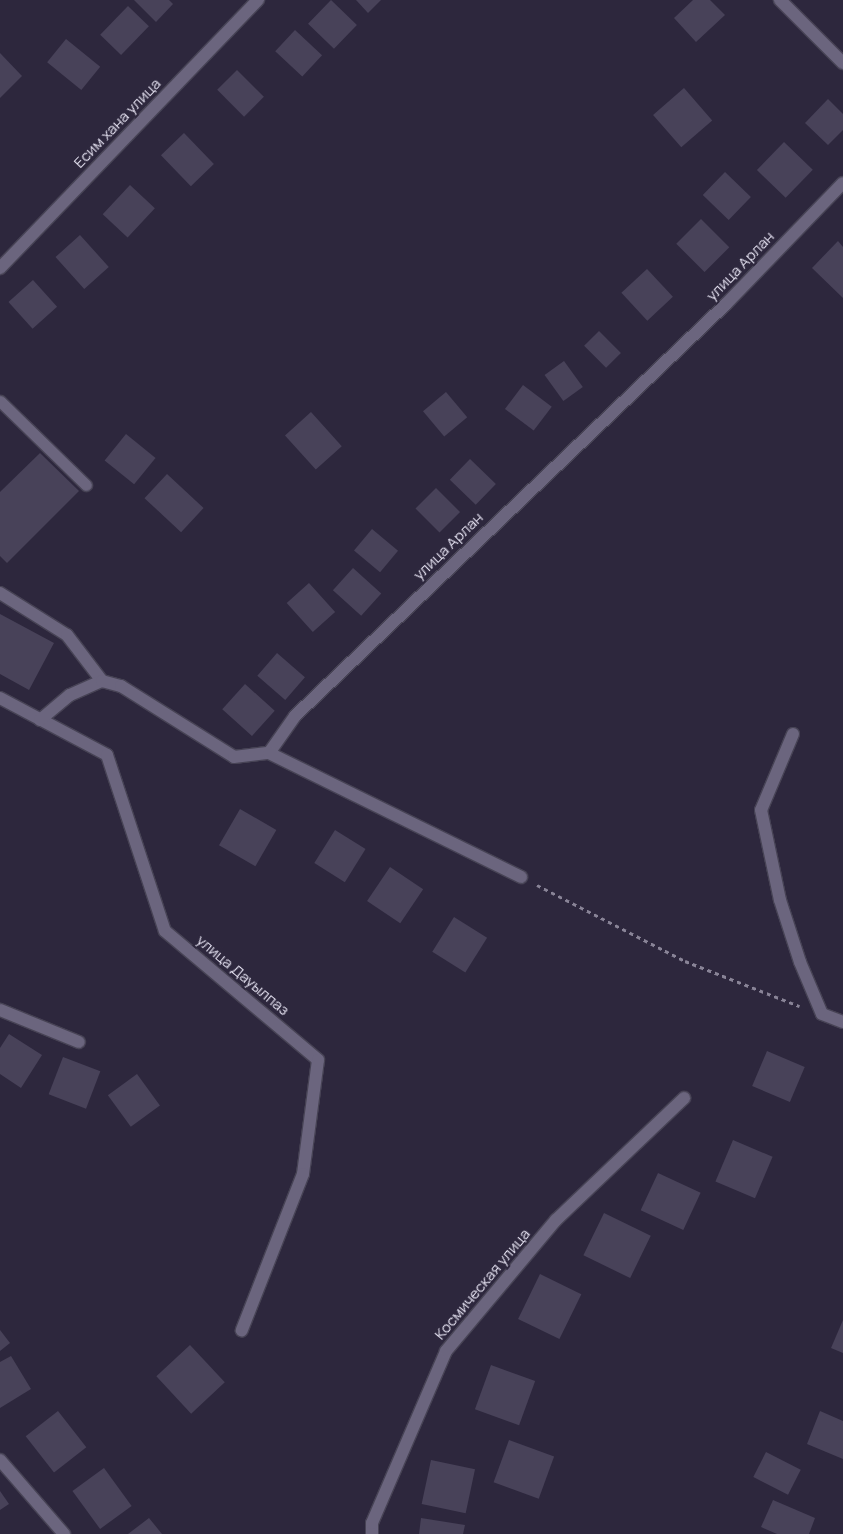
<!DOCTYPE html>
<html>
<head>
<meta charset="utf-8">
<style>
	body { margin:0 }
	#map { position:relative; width:843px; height:1534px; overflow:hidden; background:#2d273d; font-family:Manrope,sans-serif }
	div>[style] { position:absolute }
	.building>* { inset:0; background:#484259; transform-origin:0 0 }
	.path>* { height:3px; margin-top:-1.5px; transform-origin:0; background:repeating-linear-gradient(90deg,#898497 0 4px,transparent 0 8px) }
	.roads { filter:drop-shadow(1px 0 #474355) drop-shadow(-1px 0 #474355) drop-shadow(0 1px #474355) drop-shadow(0 -1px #474355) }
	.service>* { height:11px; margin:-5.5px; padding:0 5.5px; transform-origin:5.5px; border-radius:5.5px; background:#6b657e }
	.minor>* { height:12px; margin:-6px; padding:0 6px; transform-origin:6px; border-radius:6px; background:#6b657e }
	span { translate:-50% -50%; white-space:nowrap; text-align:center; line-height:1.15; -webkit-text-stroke:4px #2d273d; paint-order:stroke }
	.street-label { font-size:15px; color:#e6e3f2 }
</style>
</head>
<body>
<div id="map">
	<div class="building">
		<i style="clip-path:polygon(134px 0,169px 0,173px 4px,156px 22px)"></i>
		<i style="left:331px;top:0;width:36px;height:33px;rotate:44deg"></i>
		<i style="clip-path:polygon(356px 0,381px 0,368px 13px)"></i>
		<i style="clip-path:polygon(693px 0,710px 0,725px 15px,696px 42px,674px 18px)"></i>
		<i style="left:128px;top:6px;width:29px;height:40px;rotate:44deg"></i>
		<i style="left:295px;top:30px;width:37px;height:29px;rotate:43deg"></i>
		<i style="left:66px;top:39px;width:44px;height:30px;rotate:39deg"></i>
		<i style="clip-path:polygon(0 53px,22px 76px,0 98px)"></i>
		<i style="left:237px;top:70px;width:38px;height:28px;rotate:45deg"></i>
		<i style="left:684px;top:88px;width:43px;height:41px;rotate:49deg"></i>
		<i style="clip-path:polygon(828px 99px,843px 114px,843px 130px,828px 145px,805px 123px)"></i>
		<i style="left:184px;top:133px;width:43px;height:32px;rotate:46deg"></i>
		<i style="left:784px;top:142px;width:40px;height:39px;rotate:44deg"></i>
		<i style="left:725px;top:172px;width:36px;height:32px;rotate:44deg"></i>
		<i style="left:130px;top:185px;width:34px;height:40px;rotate:43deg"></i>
		<i style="left:701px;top:219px;width:40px;height:35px;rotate:45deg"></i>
		<i style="left:80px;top:235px;width:43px;height:33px;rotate:48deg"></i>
		<i style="clip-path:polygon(838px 241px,843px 247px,843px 298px,812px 268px)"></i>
		<i style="left:647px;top:269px;width:38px;height:35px;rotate:47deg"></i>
		<i style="left:33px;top:280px;width:36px;height:33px;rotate:48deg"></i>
		<i style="left:599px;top:331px;width:31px;height:21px;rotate:45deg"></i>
		<i style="left:564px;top:361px;width:32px;height:24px;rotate:54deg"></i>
		<i style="left:523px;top:385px;width:36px;height:30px;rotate:37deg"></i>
		<i style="left:446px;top:392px;width:33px;height:30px;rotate:50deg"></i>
		<i style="left:311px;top:412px;width:46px;height:35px;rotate:48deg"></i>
		<i style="left:126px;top:434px;width:38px;height:34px;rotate:39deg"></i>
		<i style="clip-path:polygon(40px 453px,79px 491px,7px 563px,0 556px,0 492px)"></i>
		<i style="left:470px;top:459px;width:36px;height:29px;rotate:44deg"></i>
		<i style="left:167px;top:474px;width:50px;height:33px;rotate:43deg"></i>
		<i style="left:436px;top:488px;width:34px;height:29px;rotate:45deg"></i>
		<i style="left:372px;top:529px;width:34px;height:28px;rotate:40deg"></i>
		<i style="left:353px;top:568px;width:38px;height:30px;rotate:42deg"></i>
		<i style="left:309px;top:583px;width:39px;height:30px;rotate:48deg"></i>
		<i style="clip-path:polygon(0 614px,54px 643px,29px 690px,0 674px)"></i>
		<i style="left:277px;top:653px;width:37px;height:30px;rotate:41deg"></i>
		<i style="left:245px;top:684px;width:40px;height:34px;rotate:42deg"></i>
		<i style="left:240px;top:809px;width:42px;height:42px;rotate:30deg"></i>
		<i style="left:335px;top:830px;width:36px;height:39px;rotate:32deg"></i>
		<i style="left:390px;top:867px;width:40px;height:41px;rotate:34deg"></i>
		<i style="left:454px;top:917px;width:39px;height:41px;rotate:32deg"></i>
		<i style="clip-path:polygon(9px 1034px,42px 1055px,21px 1088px,0 1074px,0 1048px)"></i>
		<i style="left:767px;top:1051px;width:41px;height:38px;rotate:23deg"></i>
		<i style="left:63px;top:1057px;width:40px;height:40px;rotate:21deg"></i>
		<i style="left:137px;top:1074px;width:39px;height:36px;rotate:54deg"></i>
		<i style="left:733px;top:1140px;width:43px;height:45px;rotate:23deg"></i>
		<i style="left:658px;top:1173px;width:47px;height:41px;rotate:25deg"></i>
		<i style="left:604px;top:1213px;width:52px;height:47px;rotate:26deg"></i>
		<i style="left:540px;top:1274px;width:46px;height:50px;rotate:26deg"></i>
		<i style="clip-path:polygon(843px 1320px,843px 1353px,831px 1348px)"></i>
		<i style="clip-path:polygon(0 1330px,10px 1343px,0 1351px)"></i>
		<i style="left:190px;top:1345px;width:51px;height:46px;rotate:47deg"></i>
		<i style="clip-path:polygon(11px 1356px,31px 1389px,0 1408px,0 1362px)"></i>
		<i style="left:491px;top:1365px;width:47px;height:47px;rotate:20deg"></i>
		<i style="left:58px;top:1411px;width:46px;height:41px;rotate:52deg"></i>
		<i style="clip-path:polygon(820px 1411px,843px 1421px,843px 1459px,807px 1444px)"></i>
		<i style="left:509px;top:1440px;width:48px;height:45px;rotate:20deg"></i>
		<i style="left:766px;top:1452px;width:39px;height:28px;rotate:27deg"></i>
		<i style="left:431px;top:1460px;width:45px;height:45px;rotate:12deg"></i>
		<i style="left:104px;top:1468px;width:47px;height:39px;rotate:54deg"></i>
		<i style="clip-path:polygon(0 1491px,9px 1504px,0 1510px)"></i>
		<i style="clip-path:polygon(773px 1500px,815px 1518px,809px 1534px,777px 1534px,761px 1527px)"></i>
		<i style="clip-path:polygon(149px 1518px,162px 1534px,128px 1534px)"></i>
		<i style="clip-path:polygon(421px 1518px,465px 1525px,463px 1534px,419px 1534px)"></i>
	</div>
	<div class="path">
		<i style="left:537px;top:885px;width:166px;rotate:27.2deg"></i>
		<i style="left:685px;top:961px;width:123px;rotate:21.5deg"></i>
	</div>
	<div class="roads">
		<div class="service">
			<i style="left:0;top:401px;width:120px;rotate:44.3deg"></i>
		</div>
		<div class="minor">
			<i style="left:780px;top:0;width:89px;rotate:45deg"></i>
			<i style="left:0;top:268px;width:372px;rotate:-46.1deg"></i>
			<i style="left:0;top:593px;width:79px;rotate:32.1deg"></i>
			<i style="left:67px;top:635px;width:58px;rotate:52.7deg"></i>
			<i style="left:0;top:698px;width:121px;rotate:28deg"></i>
			<i style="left:107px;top:755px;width:185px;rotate:71.8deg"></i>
			<i style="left:165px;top:931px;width:200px;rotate:40.1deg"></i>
			<i style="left:318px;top:1060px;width:115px;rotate:97.5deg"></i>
			<i style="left:303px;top:1174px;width:168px;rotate:111.4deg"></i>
			<i style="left:40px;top:720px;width:39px;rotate:-40deg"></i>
			<i style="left:70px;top:695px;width:35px;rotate:-24deg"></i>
			<i style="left:102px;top:681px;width:20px;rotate:15deg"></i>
			<i style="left:121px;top:686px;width:133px;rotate:32.1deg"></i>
			<i style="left:234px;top:757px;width:35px;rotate:-7deg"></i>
			<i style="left:269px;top:753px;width:45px;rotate:-54.9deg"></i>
			<i style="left:295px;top:716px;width:596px;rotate:-43.71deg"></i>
			<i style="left:726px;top:304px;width:168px;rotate:-46deg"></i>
			<i style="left:793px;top:734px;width:82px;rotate:112.8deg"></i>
			<i style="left:761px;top:810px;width:92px;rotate:78.1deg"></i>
			<i style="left:780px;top:900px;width:65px;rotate:72.1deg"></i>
			<i style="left:800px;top:962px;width:56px;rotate:67.1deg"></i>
			<i style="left:822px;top:1014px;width:22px;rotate:21deg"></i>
			<i style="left:269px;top:753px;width:281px;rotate:26.2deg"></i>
			<i style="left:0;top:1010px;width:85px;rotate:22.1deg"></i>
			<i style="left:0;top:1460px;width:98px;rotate:49.1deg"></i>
			<i style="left:372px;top:1534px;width:11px;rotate:-90deg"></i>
			<i style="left:372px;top:1523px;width:187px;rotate:-66.7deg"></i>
			<i style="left:446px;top:1351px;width:171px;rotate:-50deg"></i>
			<i style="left:556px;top:1220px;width:177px;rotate:-43.6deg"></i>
		</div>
	</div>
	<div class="street-label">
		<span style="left:117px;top:123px;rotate:-46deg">Есим хана улица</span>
		<span style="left:740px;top:266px;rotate:-46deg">улица Арлан</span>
		<span style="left:448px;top:546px;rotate:-44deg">улица Арлан</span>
		<span style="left:243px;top:975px;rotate:40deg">улица Дауылпаз</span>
		<span style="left:482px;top:1284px;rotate:-50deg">Космическая улица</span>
	</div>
</div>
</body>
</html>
